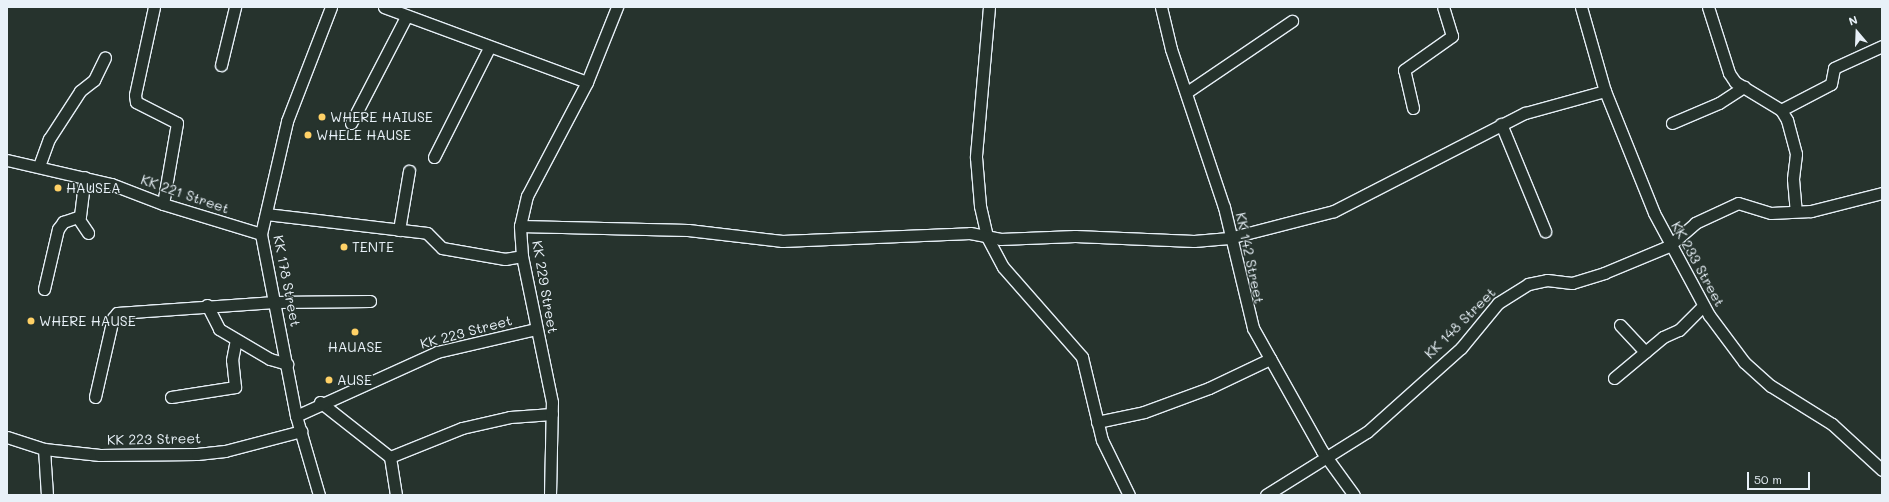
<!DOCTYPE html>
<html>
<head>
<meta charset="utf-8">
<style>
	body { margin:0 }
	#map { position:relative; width:1889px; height:502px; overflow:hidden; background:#26332d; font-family:Mali,sans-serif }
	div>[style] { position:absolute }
	.roads { filter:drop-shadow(1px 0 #e8f1f8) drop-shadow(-1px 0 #e8f1f8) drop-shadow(0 1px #e8f1f8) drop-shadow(0 -1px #e8f1f8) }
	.minor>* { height:11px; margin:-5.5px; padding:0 5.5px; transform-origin:5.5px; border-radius:5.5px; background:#26332d }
	.dots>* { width:11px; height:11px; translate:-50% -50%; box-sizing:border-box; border:2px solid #26332d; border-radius:50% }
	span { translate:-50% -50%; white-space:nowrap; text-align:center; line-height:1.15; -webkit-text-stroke:3px #26332d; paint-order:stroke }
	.poi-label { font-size:14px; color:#e8f1f8 }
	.left { translate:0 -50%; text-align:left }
	.street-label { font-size:14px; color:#e8f1f8 }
	.frame { position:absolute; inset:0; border:8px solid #e8f1f8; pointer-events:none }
	.north { position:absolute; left:1837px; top:12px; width:40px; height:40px; -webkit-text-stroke:3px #26332d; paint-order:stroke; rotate:341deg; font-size:11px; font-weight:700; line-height:16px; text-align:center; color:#e8f1f8 }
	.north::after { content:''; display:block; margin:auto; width:14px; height:18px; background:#e8f1f8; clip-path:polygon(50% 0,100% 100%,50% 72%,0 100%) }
	.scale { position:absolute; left:1747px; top:472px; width:63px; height:18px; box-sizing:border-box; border:2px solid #e8f1f8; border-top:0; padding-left:5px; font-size:12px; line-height:14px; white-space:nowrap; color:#e8f1f8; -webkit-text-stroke:3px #26332d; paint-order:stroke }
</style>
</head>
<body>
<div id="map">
	<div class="roads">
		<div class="minor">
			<i style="left:154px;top:7px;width:90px;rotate:102.2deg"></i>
			<i style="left:135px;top:95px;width:7px;rotate:82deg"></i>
			<i style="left:136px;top:102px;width:46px;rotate:27.1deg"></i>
			<i style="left:177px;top:123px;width:82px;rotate:99.8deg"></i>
			<i style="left:384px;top:7px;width:216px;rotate:20.3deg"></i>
			<i style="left:989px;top:7px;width:151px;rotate:95deg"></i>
			<i style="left:976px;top:157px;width:49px;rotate:85.3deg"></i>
			<i style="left:980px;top:206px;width:32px;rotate:77deg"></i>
			<i style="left:987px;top:237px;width:34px;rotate:62deg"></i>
			<i style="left:1003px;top:267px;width:120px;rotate:48.7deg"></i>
			<i style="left:1082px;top:357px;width:85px;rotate:76.5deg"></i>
			<i style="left:1102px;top:440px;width:61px;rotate:63.9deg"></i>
			<i style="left:1161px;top:7px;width:43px;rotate:76.6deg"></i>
			<i style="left:1171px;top:49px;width:167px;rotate:71.5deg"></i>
			<i style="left:1224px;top:207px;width:124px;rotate:76.5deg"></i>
			<i style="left:1253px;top:328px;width:141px;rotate:60.7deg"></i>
			<i style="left:1322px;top:451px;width:54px;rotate:54deg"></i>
			<i style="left:1581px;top:7px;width:87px;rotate:74.1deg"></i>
			<i style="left:1605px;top:91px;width:131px;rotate:68.1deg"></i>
			<i style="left:1654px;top:213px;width:116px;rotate:61.7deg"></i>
			<i style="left:1709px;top:315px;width:59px;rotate:53.3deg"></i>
			<i style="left:1744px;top:362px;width:36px;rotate:42deg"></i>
			<i style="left:1771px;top:386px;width:72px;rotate:31.9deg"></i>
			<i style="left:1832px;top:424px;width:68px;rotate:42.6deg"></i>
			<i style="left:1708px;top:7px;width:69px;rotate:72.3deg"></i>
			<i style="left:1729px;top:73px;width:11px;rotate:56deg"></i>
			<i style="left:1735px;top:82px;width:54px;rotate:31.3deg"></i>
			<i style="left:1781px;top:110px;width:12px;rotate:59deg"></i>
			<i style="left:1787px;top:120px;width:35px;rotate:75deg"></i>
			<i style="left:1796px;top:154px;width:25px;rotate:97deg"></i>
			<i style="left:1793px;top:179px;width:32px;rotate:85deg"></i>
			<i style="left:221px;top:65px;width:60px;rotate:-76.4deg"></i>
			<i style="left:1187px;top:92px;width:127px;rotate:-34.1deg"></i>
			<i style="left:1413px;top:108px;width:39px;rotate:-103deg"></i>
			<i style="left:1404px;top:70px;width:59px;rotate:-35.3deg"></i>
			<i style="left:1452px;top:36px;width:30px;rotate:-107deg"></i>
			<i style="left:1781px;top:110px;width:56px;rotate:-27.5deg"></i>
			<i style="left:1831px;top:84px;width:16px;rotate:-79deg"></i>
			<i style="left:1834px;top:68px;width:53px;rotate:-24.6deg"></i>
			<i style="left:351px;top:123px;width:119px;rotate:-62.6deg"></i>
			<i style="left:1672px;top:123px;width:51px;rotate:-23.1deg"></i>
			<i style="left:1719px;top:103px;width:30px;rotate:-33deg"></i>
			<i style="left:1501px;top:124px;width:116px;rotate:67.6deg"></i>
			<i style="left:434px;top:157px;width:122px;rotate:-63.2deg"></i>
			<i style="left:7px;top:160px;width:107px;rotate:13deg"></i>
			<i style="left:111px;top:184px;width:56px;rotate:21deg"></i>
			<i style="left:163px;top:204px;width:102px;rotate:17deg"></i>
			<i style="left:39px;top:166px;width:29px;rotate:-70deg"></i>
			<i style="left:49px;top:139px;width:57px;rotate:-57.1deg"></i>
			<i style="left:80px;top:91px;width:18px;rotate:-38deg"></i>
			<i style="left:94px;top:80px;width:25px;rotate:-64deg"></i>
			<i style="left:266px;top:214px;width:162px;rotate:6.7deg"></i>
			<i style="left:427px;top:233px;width:21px;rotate:45deg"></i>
			<i style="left:442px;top:248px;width:64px;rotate:9.9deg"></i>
			<i style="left:505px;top:259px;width:17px;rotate:-10deg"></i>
			<i style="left:78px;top:218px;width:18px;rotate:56deg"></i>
			<i style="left:520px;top:226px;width:168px;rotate:1.4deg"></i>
			<i style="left:688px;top:230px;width:95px;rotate:6.7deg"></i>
			<i style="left:782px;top:241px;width:188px;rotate:-2.4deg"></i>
			<i style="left:970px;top:233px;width:31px;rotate:11deg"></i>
			<i style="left:1000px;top:239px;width:75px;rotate:-2.3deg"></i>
			<i style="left:1075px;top:236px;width:119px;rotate:2.4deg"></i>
			<i style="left:1194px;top:241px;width:35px;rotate:-5deg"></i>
			<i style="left:1229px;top:238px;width:108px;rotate:-14.4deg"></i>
			<i style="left:1334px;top:211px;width:215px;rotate:-27.2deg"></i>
			<i style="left:1525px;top:113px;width:83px;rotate:-15.4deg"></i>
			<i style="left:399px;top:230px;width:60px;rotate:-80.4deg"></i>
			<i style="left:44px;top:289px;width:62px;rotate:-76.9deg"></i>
			<i style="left:58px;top:229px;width:9px;rotate:-54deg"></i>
			<i style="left:63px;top:222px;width:18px;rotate:-19deg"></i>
			<i style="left:80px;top:216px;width:39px;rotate:-83deg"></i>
			<i style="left:207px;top:305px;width:27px;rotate:63deg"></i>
			<i style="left:219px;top:329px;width:59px;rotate:30.5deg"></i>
			<i style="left:270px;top:359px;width:18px;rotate:16deg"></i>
			<i style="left:1620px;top:325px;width:37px;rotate:47deg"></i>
			<i style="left:1614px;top:378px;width:64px;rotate:-39.9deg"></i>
			<i style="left:1663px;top:337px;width:17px;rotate:-24deg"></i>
			<i style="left:1679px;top:330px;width:34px;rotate:-45deg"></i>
			<i style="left:95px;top:397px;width:81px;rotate:-77.2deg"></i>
			<i style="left:113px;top:318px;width:6px;rotate:-51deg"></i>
			<i style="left:117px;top:313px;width:158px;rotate:-4deg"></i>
			<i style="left:275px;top:302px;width:95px;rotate:-0.6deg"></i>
			<i style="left:171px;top:397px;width:65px;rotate:-8.9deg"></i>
			<i style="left:235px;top:387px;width:27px;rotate:-96deg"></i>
			<i style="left:232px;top:360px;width:20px;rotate:-79deg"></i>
			<i style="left:320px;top:402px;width:89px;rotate:38.2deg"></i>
			<i style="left:390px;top:457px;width:78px;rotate:-21.9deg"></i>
			<i style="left:462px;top:428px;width:49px;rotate:-12.9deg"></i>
			<i style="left:510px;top:417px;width:42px;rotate:-4.1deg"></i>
			<i style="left:296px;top:416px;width:155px;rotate:-24.4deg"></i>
			<i style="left:437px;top:352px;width:102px;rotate:-13.1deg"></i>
			<i style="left:1097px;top:422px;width:48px;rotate:-12deg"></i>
			<i style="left:1144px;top:412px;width:69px;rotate:-20.3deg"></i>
			<i style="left:1209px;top:388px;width:68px;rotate:-25.4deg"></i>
			<i style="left:7px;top:437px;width:39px;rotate:18deg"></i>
			<i style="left:44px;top:449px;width:56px;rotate:6.1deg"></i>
			<i style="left:100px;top:455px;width:97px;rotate:-0.6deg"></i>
			<i style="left:197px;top:454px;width:28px;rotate:-6deg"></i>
			<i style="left:225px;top:451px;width:79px;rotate:-14.7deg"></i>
			<i style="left:44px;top:449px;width:46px;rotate:86.3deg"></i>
			<i style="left:390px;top:457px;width:38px;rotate:81deg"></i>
			<i style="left:319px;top:495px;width:82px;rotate:-106.2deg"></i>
			<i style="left:296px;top:416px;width:185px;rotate:-100.9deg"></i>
			<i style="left:261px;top:234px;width:116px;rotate:-77deg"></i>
			<i style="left:287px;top:121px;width:122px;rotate:-68.9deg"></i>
			<i style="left:550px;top:495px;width:93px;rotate:-88.8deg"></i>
			<i style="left:552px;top:402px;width:149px;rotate:-101.6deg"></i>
			<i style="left:522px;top:256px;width:30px;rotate:-94deg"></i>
			<i style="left:520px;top:226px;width:31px;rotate:-77deg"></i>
			<i style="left:527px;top:196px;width:129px;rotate:-62.2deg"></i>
			<i style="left:587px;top:82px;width:81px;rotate:-68.2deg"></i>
			<i style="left:1266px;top:495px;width:119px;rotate:-32deg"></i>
			<i style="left:1367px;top:432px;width:126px;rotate:-41.8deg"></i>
			<i style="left:1461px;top:348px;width:58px;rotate:-50.6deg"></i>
			<i style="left:1498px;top:303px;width:36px;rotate:-32deg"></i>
			<i style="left:1528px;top:284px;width:19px;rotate:-12deg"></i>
			<i style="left:1547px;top:280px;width:25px;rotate:7deg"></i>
			<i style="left:1572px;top:283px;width:34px;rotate:-17deg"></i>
			<i style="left:1604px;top:273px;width:70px;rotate:-22.6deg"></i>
			<i style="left:1669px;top:246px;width:35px;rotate:-41deg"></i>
			<i style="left:1695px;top:223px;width:47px;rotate:-24.9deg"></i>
			<i style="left:1738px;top:203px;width:34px;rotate:17deg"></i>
			<i style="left:1771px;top:213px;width:40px;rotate:-2.9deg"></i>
			<i style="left:1811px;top:211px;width:73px;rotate:-14.2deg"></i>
		</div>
	</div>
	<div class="dots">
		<i style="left:322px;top:117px;background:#ffd166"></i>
		<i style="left:308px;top:135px;background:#ffd166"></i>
		<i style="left:58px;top:188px;background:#ffd166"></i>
		<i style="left:344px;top:247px;background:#ffd166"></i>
		<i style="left:31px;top:321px;background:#ffd166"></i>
		<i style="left:355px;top:332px;background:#ffd166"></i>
		<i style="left:329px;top:380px;background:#ffd166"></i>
	</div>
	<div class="poi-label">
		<span class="left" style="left:330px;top:117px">WHERE HAIUSE</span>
		<span class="left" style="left:316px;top:135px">WHELE HAUSE</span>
		<span class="left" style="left:66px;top:188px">HAUSEA</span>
		<span class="left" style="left:352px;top:247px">TENTE</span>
		<span class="left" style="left:39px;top:321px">WHERE HAUSE</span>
		<span style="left:355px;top:347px">HAUASE</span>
		<span class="left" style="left:337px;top:380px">AUSE</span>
	</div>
	<div class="street-label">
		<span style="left:185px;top:194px;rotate:19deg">KK 221 Street</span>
		<span style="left:1250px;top:258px;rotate:78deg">KK 142 Street</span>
		<span style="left:1698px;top:264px;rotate:61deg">KK 233 Street</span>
		<span style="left:287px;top:281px;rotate:79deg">KK 178 Street</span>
		<span style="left:545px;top:287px;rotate:80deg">KK 229 Street</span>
		<span style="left:1460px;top:323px;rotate:-45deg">KK 148 Street</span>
		<span style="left:466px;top:332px;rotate:-15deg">KK 223 Street</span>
		<span style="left:154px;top:439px;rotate:-1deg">KK 223 Street</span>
	</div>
	<div class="frame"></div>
	<div class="north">N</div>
	<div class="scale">50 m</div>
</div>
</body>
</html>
